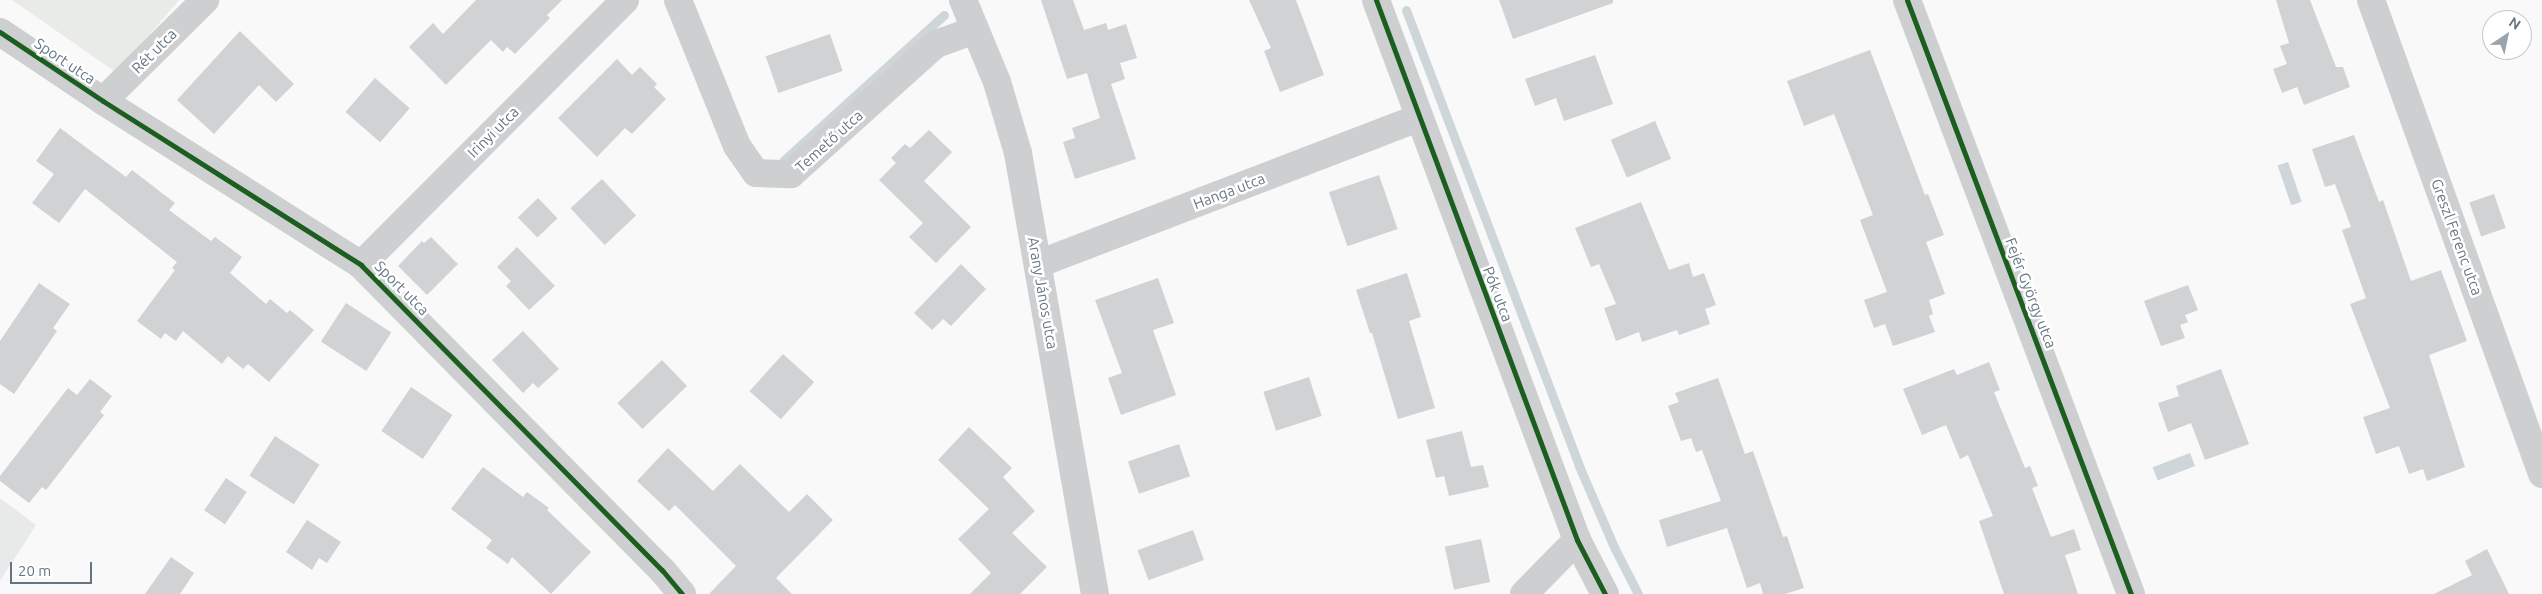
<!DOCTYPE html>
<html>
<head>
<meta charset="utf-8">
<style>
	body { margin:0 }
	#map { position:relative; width:2542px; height:594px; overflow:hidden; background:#f9f9f9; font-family:Ubuntu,sans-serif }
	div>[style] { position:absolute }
	.built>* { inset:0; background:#e8e9e9 }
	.green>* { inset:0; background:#e8ebe6 }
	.water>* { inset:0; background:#ced6d9; transform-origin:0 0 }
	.stream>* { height:9px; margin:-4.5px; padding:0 4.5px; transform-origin:4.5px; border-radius:4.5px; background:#ced6d9 }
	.building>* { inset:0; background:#d0d2d3; transform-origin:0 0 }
	.street>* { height:28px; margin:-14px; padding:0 14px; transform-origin:14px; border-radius:14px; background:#cecfd0 }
	.cycleway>* { height:5px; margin:-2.5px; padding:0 2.5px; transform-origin:2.5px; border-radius:2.5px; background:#1b5e20 }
	span { translate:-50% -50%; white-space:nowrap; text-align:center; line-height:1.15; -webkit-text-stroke:5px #fff; paint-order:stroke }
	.street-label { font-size:15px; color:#657683 }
	.north { position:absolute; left:2482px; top:10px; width:50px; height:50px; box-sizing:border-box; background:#fff; border:1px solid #c1c8cd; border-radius:50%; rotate:34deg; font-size:14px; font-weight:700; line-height:20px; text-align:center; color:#657683 }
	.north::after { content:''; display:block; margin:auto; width:18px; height:22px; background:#99a4ac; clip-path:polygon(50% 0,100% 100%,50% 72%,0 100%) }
	.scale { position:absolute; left:10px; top:562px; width:82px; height:22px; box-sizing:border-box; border:2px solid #657683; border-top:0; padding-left:6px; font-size:15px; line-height:18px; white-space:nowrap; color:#657683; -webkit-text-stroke:4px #fff; paint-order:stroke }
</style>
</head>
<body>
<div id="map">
	<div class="built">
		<i style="clip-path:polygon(0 498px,36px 525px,0 581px)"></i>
	</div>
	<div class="green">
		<i style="clip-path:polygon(12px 0,179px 0,117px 73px)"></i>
	</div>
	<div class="water">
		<i style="left:2288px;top:162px;width:42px;height:11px;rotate:71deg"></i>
		<i style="left:2190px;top:453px;width:14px;height:40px;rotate:69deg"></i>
	</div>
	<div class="stream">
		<i style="left:1406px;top:10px;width:488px;rotate:69.2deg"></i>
		<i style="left:1579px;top:466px;width:90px;rotate:66.6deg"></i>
		<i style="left:1615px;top:549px;width:51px;rotate:62.9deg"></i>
		<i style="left:784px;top:160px;width:216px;rotate:-42.2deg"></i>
	</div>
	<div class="building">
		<i style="clip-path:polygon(476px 0,562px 0,547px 15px,550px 18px,515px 54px,507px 47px,503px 52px,491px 40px,446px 85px,409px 47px,433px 23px,443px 34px)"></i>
		<i style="clip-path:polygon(1041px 0,1073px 0,1084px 30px,1106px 23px,1108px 30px,1126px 24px,1137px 58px,1120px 63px,1125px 79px,1111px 84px,1136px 159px,1075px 179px,1063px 142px,1075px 138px,1072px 128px,1100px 118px,1087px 73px,1067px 79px)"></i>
		<i style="clip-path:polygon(1249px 0,1296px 0,1324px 75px,1280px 92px,1264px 51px,1271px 48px)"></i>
		<i style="clip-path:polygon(1499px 0,1613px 0,1613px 3px,1513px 39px)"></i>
		<i style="clip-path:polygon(2276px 0,2310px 0,2336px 67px,2343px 67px,2350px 87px,2304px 105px,2297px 87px,2282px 93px,2273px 69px,2287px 64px,2280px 46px,2289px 43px)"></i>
		<i style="clip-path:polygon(240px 31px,294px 84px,276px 102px,259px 85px,214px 134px,177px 100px)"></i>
		<i style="left:830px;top:34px;width:39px;height:68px;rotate:71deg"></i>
		<i style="clip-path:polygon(1870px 50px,1925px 195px,1928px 194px,1944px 235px,1926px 242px,1945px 294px,1929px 300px,1933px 314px,1929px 316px,1935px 332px,1893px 346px,1885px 324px,1874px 328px,1864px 300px,1887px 292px,1860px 220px,1873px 215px,1834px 114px,1804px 126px,1787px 81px)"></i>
		<i style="clip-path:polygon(1595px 55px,1613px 104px,1564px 121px,1556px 98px,1535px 106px,1525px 79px)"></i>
		<i style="clip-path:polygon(617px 59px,632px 75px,640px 67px,657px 84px,654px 87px,666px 99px,632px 134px,625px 128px,597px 157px,558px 118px)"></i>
		<i style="left:375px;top:78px;width:46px;height:45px;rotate:41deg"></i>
		<i style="left:1655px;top:121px;width:41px;height:48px;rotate:67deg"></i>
		<i style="clip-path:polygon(60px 128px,126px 177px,132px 170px,175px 203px,169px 210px,211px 241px,215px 237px,242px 257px,230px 273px,266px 304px,270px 299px,287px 313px,290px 310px,314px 330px,269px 382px,248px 364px,243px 369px,228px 356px,222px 364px,183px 331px,176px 341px,165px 333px,161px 339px,137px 321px,175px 270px,172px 268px,177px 262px,85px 189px,59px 223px,32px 203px,54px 174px,36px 161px)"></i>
		<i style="clip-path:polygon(929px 130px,952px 152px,924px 181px,971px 227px,936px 263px,909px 237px,923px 223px,879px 180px,896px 163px,891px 158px,905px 144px,910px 148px)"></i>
		<i style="clip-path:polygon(2354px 135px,2379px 202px,2383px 200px,2411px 281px,2441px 270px,2467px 341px,2429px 355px,2465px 467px,2427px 481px,2423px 469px,2409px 474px,2399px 446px,2376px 454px,2363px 417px,2390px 408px,2350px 304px,2366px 298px,2342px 230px,2351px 227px,2335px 184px,2325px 187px,2312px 149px)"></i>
		<i style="left:1379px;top:175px;width:57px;height:53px;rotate:71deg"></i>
		<i style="left:602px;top:179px;width:50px;height:43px;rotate:47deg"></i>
		<i style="left:2494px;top:194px;width:36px;height:26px;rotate:71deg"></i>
		<i style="left:538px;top:198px;width:28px;height:28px;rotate:46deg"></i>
		<i style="clip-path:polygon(1641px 202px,1669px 270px,1689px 263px,1693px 277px,1704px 273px,1716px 305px,1705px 309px,1710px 324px,1679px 335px,1677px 330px,1642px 342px,1639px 332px,1616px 341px,1604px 308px,1616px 304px,1599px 264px,1591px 267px,1575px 228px)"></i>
		<i style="clip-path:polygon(431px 237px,458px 264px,427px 295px,398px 266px,422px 241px,424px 243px)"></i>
		<i style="clip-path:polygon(517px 247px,555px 286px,529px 310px,506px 286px,511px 281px,497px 267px)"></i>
		<i style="clip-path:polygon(961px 264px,986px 289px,951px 326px,943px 319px,932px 330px,914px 313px)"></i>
		<i style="clip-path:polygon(1407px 273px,1421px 317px,1409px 321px,1435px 408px,1398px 419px,1372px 333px,1370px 333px,1356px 290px)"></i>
		<i style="clip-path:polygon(1158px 278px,1174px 323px,1153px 330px,1176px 395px,1121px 415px,1108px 378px,1122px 373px,1095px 300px)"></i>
		<i style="clip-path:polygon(39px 283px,70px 304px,53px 328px,57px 331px,14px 394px,0 384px,0 341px)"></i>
		<i style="clip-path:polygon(2188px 285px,2198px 310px,2185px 315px,2188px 322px,2180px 325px,2185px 338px,2161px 346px,2144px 301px)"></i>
		<i style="left:346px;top:303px;width:54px;height:46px;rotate:33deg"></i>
		<i style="clip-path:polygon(523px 331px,559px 369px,538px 388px,533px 383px,523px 393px,492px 360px)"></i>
		<i style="left:783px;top:354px;width:42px;height:50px;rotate:42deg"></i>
		<i style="left:662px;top:360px;width:36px;height:62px;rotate:46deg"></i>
		<i style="clip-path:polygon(1989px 362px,2000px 390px,1994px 392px,2025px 468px,2030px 466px,2038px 486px,2032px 488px,2051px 537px,2074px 529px,2081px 550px,2065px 555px,2078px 594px,2004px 594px,1979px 521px,1993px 516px,1968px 455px,1960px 459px,1946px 425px,1922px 435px,1903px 389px,1954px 369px,1957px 375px)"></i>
		<i style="clip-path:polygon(2221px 369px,2249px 444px,2205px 460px,2191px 423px,2168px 432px,2158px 403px,2179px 396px,2176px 386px)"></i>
		<i style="left:1309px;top:377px;width:41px;height:48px;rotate:72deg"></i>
		<i style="clip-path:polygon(1718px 378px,1745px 454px,1753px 451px,1783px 537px,1787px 536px,1804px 588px,1785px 594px,1763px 594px,1760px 583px,1747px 588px,1727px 528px,1667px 547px,1659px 520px,1721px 501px,1702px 450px,1696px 452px,1691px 438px,1681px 441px,1668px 406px,1679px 402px,1675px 393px)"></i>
		<i style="clip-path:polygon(90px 379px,112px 396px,100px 412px,104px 415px,46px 490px,42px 487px,29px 503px,0 481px,0 476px,68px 388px,77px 395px)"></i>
		<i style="left:411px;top:387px;width:50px;height:53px;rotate:34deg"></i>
		<i style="clip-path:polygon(969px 427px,1012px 468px,1003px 477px,1035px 511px,1012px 533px,1047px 567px,1020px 594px,970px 594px,991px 573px,958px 539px,989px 509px,938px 460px)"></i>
		<i style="clip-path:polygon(1462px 431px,1471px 467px,1483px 465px,1489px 487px,1449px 496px,1444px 476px,1436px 478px,1426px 440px)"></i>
		<i style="left:275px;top:436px;width:53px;height:47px;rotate:33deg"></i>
		<i style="left:1179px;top:444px;width:34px;height:54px;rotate:71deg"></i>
		<i style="clip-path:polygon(668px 448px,713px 491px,740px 464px,789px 512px,807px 494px,833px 520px,776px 578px,792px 594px,709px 594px,736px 566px,675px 505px,669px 511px,637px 481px)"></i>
		<i style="clip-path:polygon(483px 467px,523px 497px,527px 492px,549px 508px,547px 510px,591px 552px,551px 594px,512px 557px,508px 564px,486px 548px,492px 540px,451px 509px)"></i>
		<i style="left:226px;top:478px;width:25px;height:39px;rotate:34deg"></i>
		<i style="clip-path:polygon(307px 520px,341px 542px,327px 563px,319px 558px,312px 570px,286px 552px)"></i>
		<i style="left:1193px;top:530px;width:32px;height:59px;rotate:70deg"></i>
		<i style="left:1481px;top:539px;width:44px;height:37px;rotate:78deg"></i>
		<i style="clip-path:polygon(2487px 549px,2509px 594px,2434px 594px,2472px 575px,2465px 561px)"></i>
		<i style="clip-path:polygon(171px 557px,194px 573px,180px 594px,145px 594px)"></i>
	</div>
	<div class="street">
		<i style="left:678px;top:0;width:157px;rotate:68deg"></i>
		<i style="left:737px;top:146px;width:33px;rotate:55deg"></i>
		<i style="left:756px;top:173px;width:35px;rotate:2deg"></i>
		<i style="left:791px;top:174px;width:195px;rotate:-41.9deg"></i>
		<i style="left:936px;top:44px;width:41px;rotate:-19.7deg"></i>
		<i style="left:963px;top:0;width:89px;rotate:67.5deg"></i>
		<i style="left:997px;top:82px;width:74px;rotate:73.5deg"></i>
		<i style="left:1018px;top:153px;width:448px;rotate:80.1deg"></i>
		<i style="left:1376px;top:0;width:576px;rotate:69.58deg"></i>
		<i style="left:1577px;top:540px;width:61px;rotate:62.6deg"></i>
		<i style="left:1907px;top:0;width:635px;rotate:69.34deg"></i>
		<i style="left:2371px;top:0;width:504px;rotate:70.16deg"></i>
		<i style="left:0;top:32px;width:124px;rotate:33.8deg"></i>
		<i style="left:103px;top:101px;width:306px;rotate:32.4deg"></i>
		<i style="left:361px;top:265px;width:429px;rotate:45.4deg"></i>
		<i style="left:662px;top:570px;width:31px;rotate:50deg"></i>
		<i style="left:103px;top:101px;width:144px;rotate:-44.7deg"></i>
		<i style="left:1038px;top:264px;width:408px;rotate:-21deg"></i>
		<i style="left:361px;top:265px;width:374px;rotate:-45.1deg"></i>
		<i style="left:1524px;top:594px;width:76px;rotate:-45.5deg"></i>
	</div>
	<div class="cycleway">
		<i style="left:1376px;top:0;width:576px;rotate:69.58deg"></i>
		<i style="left:1577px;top:540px;width:61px;rotate:62.6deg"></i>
		<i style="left:1907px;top:0;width:635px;rotate:69.34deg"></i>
		<i style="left:0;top:32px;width:124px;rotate:33.8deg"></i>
		<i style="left:103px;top:101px;width:306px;rotate:32.4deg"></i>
		<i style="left:361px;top:265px;width:429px;rotate:45.4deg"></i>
		<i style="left:662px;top:570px;width:31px;rotate:50deg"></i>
	</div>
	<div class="street-label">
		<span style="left:154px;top:51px;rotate:-45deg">Rét utca</span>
		<span style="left:65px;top:61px;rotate:34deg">Sport utca</span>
		<span style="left:493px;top:132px;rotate:-45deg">Irinyi utca</span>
		<span style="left:829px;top:141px;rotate:-42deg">Temető utca</span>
		<span style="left:1229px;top:191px;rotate:-21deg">Hanga utca</span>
		<span style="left:2457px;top:237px;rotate:70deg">Greszl Ferenc utca</span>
		<span style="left:402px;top:288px;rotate:45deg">Sport utca</span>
		<span style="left:1043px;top:293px;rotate:80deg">Arany János utca</span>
		<span style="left:2031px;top:293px;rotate:69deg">Fejér György utca</span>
		<span style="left:1498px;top:294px;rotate:69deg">Pók utca</span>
	</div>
	<div class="north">N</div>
	<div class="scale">20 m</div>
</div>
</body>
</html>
